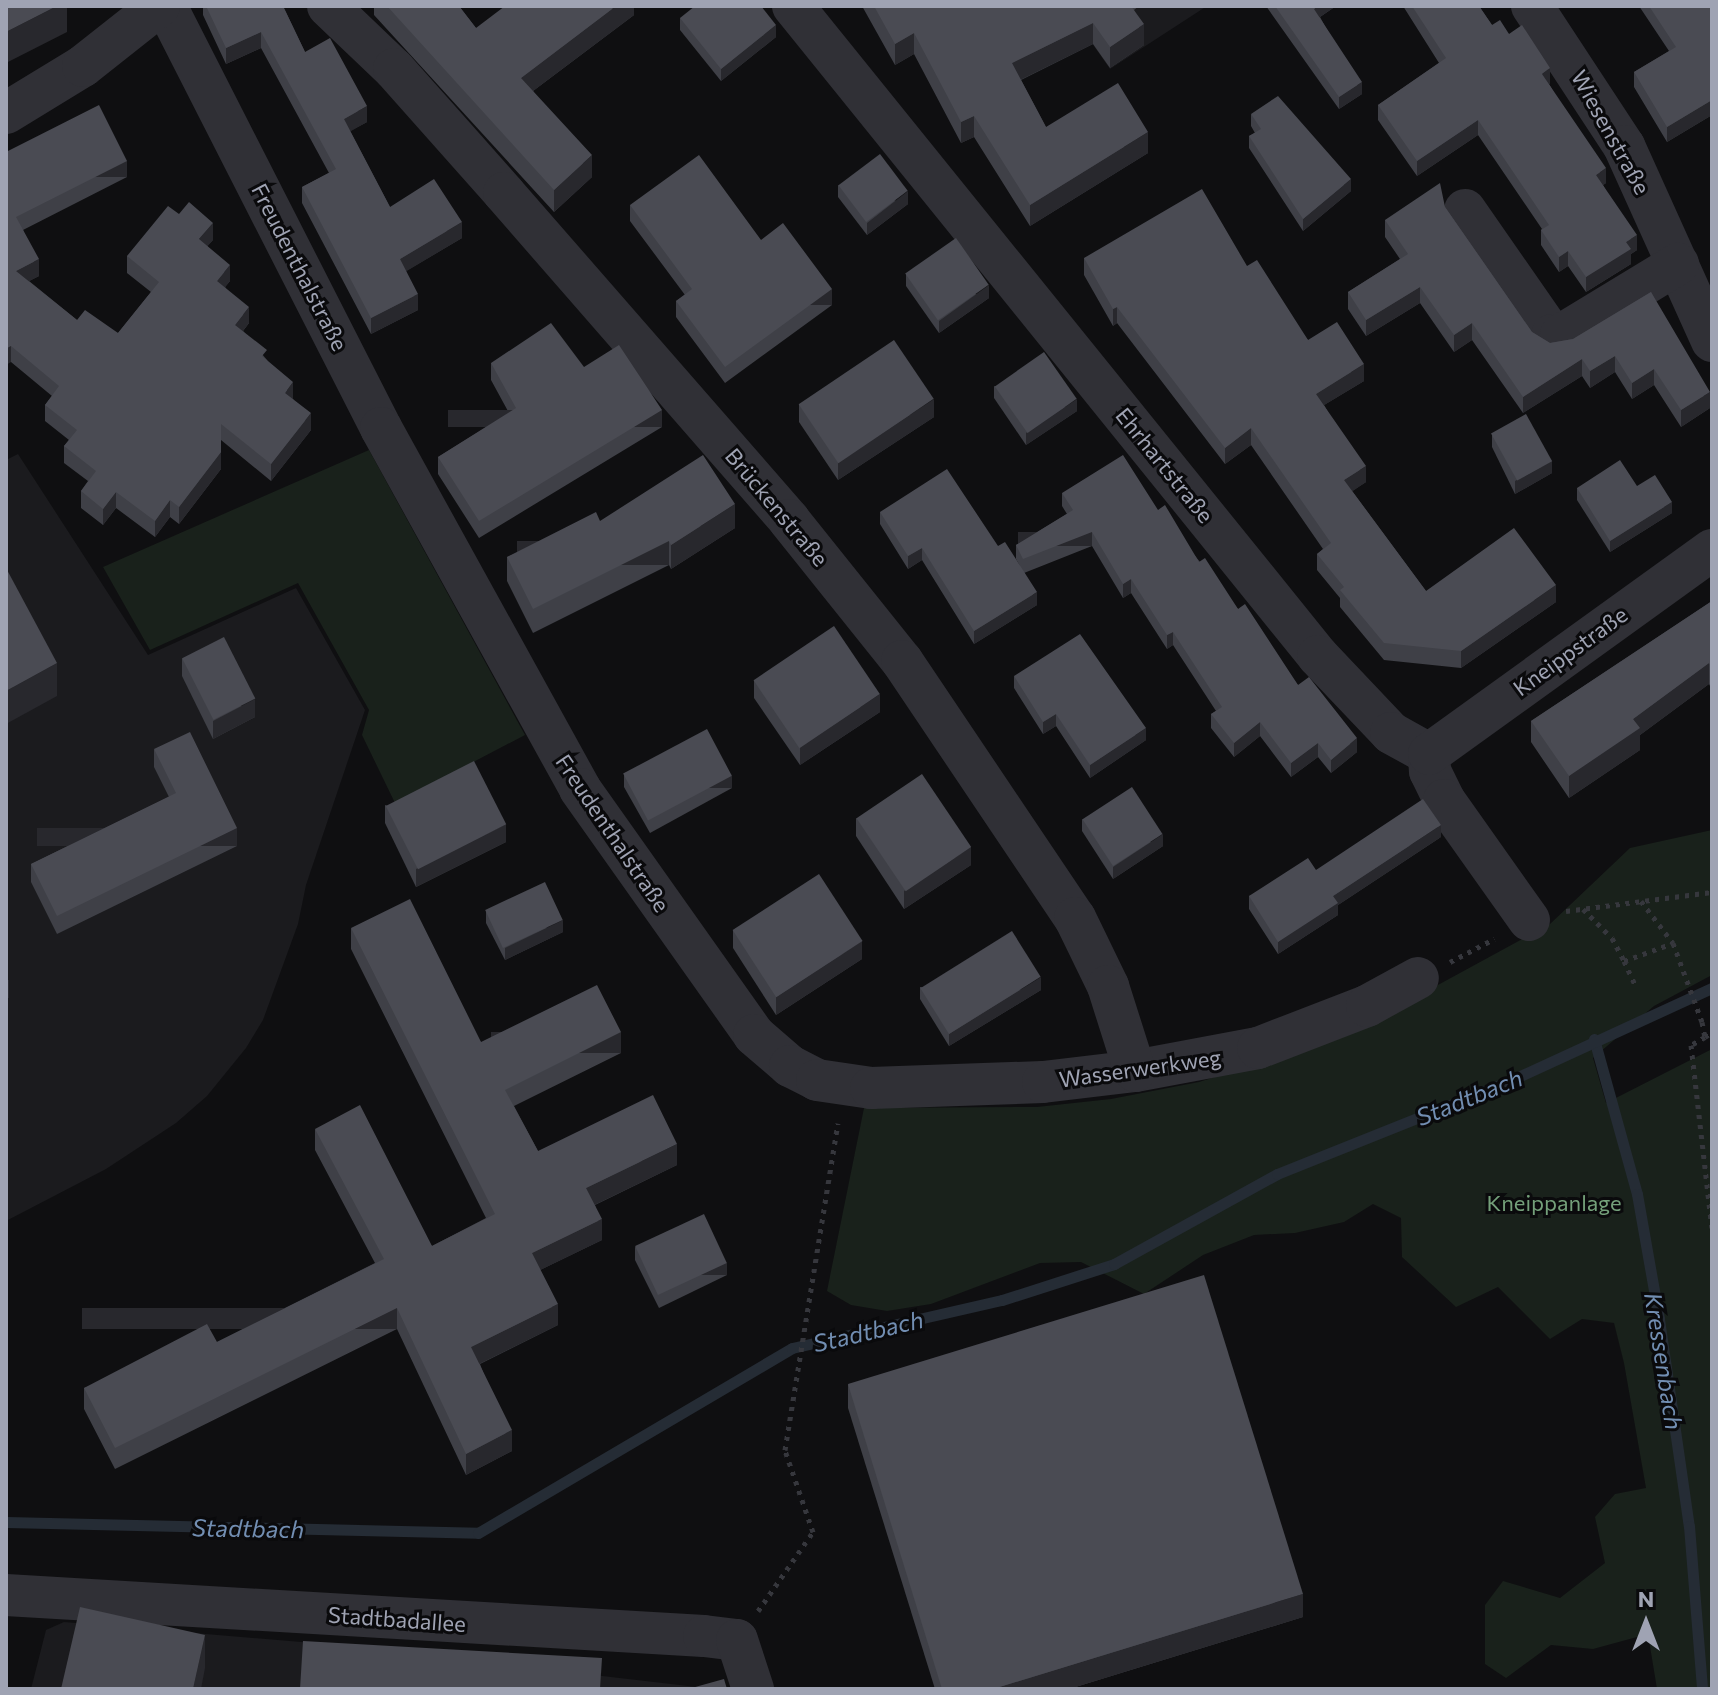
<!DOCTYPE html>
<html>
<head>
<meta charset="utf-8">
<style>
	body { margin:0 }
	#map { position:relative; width:1718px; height:1695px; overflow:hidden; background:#0f0f11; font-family:Commissioner,sans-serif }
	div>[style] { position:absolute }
	.built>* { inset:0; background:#1b1b1e }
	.green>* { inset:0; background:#19211b }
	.stream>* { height:11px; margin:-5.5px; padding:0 5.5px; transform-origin:5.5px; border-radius:5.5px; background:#252c35 }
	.path>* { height:5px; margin-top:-2.5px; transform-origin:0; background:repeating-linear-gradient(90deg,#36373d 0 4px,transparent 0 10px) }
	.street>* { height:42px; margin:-21px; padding:0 21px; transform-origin:21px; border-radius:21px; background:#303036 }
	.wall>* { inset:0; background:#3f4047 }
	.shaded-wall>* { inset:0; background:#28282d; transform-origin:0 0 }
	.building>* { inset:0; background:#4a4b53; transform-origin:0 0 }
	span { translate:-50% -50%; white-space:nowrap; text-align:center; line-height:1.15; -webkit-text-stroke:6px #0a0a0c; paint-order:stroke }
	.street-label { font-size:22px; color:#9fa3b3 }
	.park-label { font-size:22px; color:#74a07a }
	.water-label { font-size:24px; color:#728eb2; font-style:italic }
	.frame { position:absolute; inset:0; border:8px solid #9fa3b3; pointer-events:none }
	.north { position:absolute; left:1606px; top:1583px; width:80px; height:80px; -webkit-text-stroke:6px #0a0a0c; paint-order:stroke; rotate:0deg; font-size:22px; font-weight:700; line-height:32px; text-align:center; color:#9fa3b3 }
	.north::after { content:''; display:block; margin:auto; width:28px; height:36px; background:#9fa3b3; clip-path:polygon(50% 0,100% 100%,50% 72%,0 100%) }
</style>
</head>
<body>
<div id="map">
	<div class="built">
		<i style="clip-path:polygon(1066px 6px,1207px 6px,1110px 69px)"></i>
		<i style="clip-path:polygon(18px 454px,148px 655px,296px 588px,365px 710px,306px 885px,298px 924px,263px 1020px,246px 1048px,207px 1096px,176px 1123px,106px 1169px,6px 1221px,6px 460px)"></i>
		<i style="clip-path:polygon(64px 1622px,337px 1645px,714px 1689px,31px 1689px,46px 1630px)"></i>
	</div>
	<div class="green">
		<i style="clip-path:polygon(369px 450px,525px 735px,395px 803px,362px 735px,369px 710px,298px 583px,150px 650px,103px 567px)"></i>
		<i style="clip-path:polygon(1712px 830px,1712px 975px,1654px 1006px,1593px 1058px,1606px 1103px,1712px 1049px,1712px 1689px,1657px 1689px,1648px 1634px,1593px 1649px,1551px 1645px,1506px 1678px,1485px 1664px,1485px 1605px,1503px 1581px,1560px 1598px,1605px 1563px,1595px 1517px,1615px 1494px,1646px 1488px,1624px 1363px,1614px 1323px,1582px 1319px,1550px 1339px,1498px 1287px,1456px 1307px,1402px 1257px,1401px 1218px,1373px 1204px,1344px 1222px,1295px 1233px,1254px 1235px,1203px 1255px,1144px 1294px,1081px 1262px,1040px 1263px,931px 1304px,887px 1311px,851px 1305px,827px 1291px,864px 1108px,1037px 1107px,1111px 1099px,1199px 1082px,1275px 1058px,1381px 1016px,1550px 924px,1630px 848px)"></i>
	</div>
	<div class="stream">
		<i style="left:1594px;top:1039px;width:161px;rotate:74.5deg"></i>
		<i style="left:1637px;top:1194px;width:127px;rotate:80deg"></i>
		<i style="left:1659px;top:1319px;width:209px;rotate:81.8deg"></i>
		<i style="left:1689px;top:1526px;width:164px;rotate:85.4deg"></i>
		<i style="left:6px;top:1522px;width:472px;rotate:1.3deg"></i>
		<i style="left:478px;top:1533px;width:364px;rotate:-30.5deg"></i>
		<i style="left:792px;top:1348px;width:215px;rotate:-12.9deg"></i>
		<i style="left:1002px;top:1300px;width:118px;rotate:-17.8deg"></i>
		<i style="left:1114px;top:1264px;width:186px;rotate:-28.9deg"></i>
		<i style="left:1277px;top:1174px;width:245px;rotate:-21.8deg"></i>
		<i style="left:1505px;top:1083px;width:228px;rotate:-24.7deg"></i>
	</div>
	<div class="path">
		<i style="left:1641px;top:901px;width:53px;rotate:52.7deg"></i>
		<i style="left:1673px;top:943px;width:84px;rotate:69.8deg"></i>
		<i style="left:1702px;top:1022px;width:15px;rotate:79deg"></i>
		<i style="left:1705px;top:1037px;width:16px;rotate:150deg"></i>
		<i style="left:1691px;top:1045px;width:184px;rotate:83.5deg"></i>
		<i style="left:1583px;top:909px;width:41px;rotate:45deg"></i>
		<i style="left:1612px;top:938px;width:26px;rotate:62deg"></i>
		<i style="left:1624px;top:961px;width:52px;rotate:-20.2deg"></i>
		<i style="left:1566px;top:911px;width:147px;rotate:-7.4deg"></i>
		<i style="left:1624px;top:961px;width:26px;rotate:65deg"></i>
		<i style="left:1450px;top:962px;width:50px;rotate:-27.6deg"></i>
		<i style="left:1705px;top:1037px;width:9px;rotate:-36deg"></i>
		<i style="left:758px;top:1611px;width:96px;rotate:-55.2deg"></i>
		<i style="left:813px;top:1532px;width:87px;rotate:-108.9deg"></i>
		<i style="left:785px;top:1450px;width:331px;rotate:-80.8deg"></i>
	</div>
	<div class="street">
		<i style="left:166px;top:6px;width:474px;rotate:63deg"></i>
		<i style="left:381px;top:428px;width:412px;rotate:61.1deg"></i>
		<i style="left:580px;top:789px;width:301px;rotate:54.7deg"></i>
		<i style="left:754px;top:1035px;width:48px;rotate:40.7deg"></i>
		<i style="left:790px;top:1066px;width:30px;rotate:27deg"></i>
		<i style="left:817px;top:1080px;width:55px;rotate:8.4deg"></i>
		<i style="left:871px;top:1088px;width:172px;rotate:-2deg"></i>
		<i style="left:1043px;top:1082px;width:93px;rotate:-6.8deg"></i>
		<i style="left:1135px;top:1071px;width:125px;rotate:-10.6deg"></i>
		<i style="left:1258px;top:1048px;width:117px;rotate:-21.1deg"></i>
		<i style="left:1367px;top:1006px;width:58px;rotate:-28.8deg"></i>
		<i style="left:328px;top:6px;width:91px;rotate:43.7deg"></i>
		<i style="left:394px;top:69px;width:166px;rotate:48.4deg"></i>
		<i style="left:504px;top:193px;width:434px;rotate:48.9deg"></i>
		<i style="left:789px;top:520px;width:181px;rotate:51.3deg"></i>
		<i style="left:902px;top:661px;width:310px;rotate:56.1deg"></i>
		<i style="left:1075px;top:918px;width:76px;rotate:64.1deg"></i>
		<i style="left:1108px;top:986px;width:89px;rotate:72.4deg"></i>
		<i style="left:793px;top:6px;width:836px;rotate:51.07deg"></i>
		<i style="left:1318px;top:656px;width:106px;rotate:46.5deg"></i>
		<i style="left:1391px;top:733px;width:43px;rotate:28.9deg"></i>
		<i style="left:1429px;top:754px;width:17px;rotate:87deg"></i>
		<i style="left:1430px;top:771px;width:32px;rotate:64deg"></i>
		<i style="left:1444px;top:800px;width:147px;rotate:54.7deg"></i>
		<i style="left:1532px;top:6px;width:168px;rotate:56.7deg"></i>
		<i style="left:1624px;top:146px;width:214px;rotate:65.7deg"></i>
		<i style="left:6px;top:113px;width:90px;rotate:-31.4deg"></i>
		<i style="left:83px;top:66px;width:97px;rotate:-38.3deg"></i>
		<i style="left:1465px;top:210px;width:152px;rotate:55.2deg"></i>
		<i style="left:1552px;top:335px;width:9px"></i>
		<i style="left:1561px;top:335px;width:137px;rotate:-31.3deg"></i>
		<i style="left:1429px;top:754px;width:349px;rotate:-35.8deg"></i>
		<i style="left:6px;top:1595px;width:699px;rotate:3.36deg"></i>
		<i style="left:704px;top:1636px;width:33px;rotate:7deg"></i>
		<i style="left:737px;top:1640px;width:52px;rotate:71.9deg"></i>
	</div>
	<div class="wall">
		<i style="clip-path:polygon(203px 6px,283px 6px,305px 52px,367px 122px,350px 131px,390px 207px,462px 238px,406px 271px,418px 310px,371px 334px,302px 203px,302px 187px,329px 173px,261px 48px,226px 64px,203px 15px)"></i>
		<i style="clip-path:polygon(374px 6px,459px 6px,476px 28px,634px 6px,634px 15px,533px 91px,592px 177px,554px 212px,374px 15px)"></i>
		<i style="clip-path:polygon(862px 6px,1139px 6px,1134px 10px,1144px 45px,1110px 68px,1093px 44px,1021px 80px,1046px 127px,1148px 153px,1030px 226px,974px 137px,961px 143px,914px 54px,895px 65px)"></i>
		<i style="clip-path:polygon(1266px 6px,1336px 6px,1320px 17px,1362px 94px,1339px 109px)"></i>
		<i style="clip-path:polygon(1403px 6px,1479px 6px,1492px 25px,1509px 34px,1550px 83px,1549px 84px,1606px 183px,1603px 185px,1637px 250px,1631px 254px,1631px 264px,1586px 292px,1568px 266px,1559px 272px,1541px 245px,1541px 230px,1542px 229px,1478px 135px,1417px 176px,1378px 120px,1378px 105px,1439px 63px)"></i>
		<i style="clip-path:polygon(1639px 6px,1712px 6px,1712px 115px,1667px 142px,1634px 87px,1634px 72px,1669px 51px)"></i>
		<i style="clip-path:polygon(680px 18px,776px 37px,721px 81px,680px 30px)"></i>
		<i style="clip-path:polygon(1251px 114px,1351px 191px,1303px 231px,1249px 148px,1249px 136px,1255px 133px,1251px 126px)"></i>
		<i style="clip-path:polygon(6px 152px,127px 177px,23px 230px,39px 276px,29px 281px,77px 320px,118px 333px,151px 292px,127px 273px,127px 256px,213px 240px,207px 246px,230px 281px,225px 287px,249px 323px,243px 331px,267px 360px,293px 399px,311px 430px,271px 481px,221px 440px,221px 469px,179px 524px,170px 517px,155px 537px,116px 508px,103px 525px,81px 508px,81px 491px,88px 481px,64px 463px,64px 446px,69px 440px,45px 421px,45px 405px,52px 396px,11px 362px)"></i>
		<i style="clip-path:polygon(838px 185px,908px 204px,867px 235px,838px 197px)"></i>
		<i style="clip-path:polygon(630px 205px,761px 240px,832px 305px,725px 383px,676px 317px,676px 301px,685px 295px,630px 221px)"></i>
		<i style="clip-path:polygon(1445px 207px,1532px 332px,1550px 343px,1573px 339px,1651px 292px,1710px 408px,1681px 427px,1654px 385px,1632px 399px,1615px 372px,1590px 388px,1582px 376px,1523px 413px,1472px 340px,1454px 352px,1420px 303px,1366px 336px,1348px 309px,1348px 292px,1400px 259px,1385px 237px,1385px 220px)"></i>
		<i style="clip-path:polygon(1084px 258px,1247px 266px,1308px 340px,1364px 381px,1324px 405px,1366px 482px,1352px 491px,1426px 591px,1556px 602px,1461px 668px,1384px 660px,1340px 607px,1340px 598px,1317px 570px,1317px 554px,1323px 549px,1251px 445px,1225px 464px,1117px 323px,1113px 326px,1084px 275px)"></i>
		<i style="clip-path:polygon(906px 274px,989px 298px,939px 333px,906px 286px)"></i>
		<i style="clip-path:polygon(491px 363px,584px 367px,662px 427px,479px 538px,438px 474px,438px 457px,509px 413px,491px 380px)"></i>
		<i style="clip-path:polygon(994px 386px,1077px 411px,1026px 445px,994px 398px)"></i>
		<i style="clip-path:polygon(799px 404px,934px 417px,838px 480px,799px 422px)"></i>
		<i style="clip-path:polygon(1492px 435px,1552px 473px,1515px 494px,1492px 447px)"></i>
		<i style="clip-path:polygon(1637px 486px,1672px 513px,1610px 552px,1577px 500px,1577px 488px)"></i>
		<i style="clip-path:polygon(1062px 493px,1158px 510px,1238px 609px,1298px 685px,1357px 752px,1331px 773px,1318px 757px,1291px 777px,1260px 736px,1234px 757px,1211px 728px,1211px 714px,1216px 711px,1173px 645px,1167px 649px,1131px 593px,1123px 598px,1092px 546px,1024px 573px,1037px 605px,974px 644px,922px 560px,908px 569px,880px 524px,880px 512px,998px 546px,1020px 566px,1016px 559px,1016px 545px,1067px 514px,1062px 506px)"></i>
		<i style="clip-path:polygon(600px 521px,735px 528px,671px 569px,669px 565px,533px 633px,507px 581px,507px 557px)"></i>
		<i style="clip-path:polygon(1712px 601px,1712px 690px,1709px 684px,1640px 735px,1640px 750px,1569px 798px,1531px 742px,1531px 721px)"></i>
		<i style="clip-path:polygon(182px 658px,255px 717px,213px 739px,182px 676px)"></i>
		<i style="clip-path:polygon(1014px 676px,1146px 740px,1090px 778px,1056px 726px,1043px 734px,1014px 688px)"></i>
		<i style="clip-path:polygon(754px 680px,880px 712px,800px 765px,754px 698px)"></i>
		<i style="clip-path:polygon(154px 749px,237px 846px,57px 934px,31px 882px,31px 864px,169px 797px,154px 767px)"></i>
		<i style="clip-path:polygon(624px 775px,732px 788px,650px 833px,624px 787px)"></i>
		<i style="clip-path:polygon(385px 805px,506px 842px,416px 887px,385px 823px)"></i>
		<i style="clip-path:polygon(856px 818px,971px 865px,904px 909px,856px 836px)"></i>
		<i style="clip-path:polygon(1082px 819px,1163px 846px,1113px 879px,1082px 831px)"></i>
		<i style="clip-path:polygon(1441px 837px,1338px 905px,1338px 915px,1278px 954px,1249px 909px,1249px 896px,1316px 870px)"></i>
		<i style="clip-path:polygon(486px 911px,563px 932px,505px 960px,486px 923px)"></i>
		<i style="clip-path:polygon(351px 928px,481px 1042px,621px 1053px,514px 1106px,538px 1151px,677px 1165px,595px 1205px,602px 1240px,540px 1270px,558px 1325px,480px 1364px,512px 1451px,466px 1475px,397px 1329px,115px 1469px,84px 1409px,84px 1388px,217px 1342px,375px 1263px,315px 1150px,315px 1129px,432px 1246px,486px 1218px,351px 949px)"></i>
		<i style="clip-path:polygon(733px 930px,862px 959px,776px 1015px,733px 948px)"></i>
		<i style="clip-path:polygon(920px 987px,1041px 990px,949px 1046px,920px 999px)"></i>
		<i style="clip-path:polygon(635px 1247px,727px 1275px,659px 1308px,635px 1260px)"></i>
		<i style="clip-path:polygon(848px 1384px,1303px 1617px,1069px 1689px,935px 1689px,848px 1408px)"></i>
	</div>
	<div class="shaded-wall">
		<i style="clip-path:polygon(57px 6px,67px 6px,67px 32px,6px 63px,6px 32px)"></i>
		<i style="clip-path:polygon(616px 6px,634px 6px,634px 15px,521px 100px,521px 78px)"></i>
		<i style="clip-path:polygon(1318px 6px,1336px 6px,1314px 21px,1314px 9px)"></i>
		<i style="clip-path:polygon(1093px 23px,1093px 44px,1012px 84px,1012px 63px)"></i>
		<i style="clip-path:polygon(1144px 24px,1144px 45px,1110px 68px,1110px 47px)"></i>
		<i style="clip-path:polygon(776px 25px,776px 37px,721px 81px,721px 69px)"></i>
		<i style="clip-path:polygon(261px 32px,261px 48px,226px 64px,226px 48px)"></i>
		<i style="clip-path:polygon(914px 33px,914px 54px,895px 65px,895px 44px)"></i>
		<i style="clip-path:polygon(1550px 68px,1550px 83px,1542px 89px,1542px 74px)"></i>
		<i style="clip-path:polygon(1362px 82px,1362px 94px,1339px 109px,1339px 97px)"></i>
		<i style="clip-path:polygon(1712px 100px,1712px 115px,1667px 142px,1667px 127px)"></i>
		<i style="clip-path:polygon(367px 106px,367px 122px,344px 135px,344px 119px)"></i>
		<i style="clip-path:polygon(974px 116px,974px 137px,961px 143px,961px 122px)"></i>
		<i style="clip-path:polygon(1478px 120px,1478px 135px,1417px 176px,1417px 161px)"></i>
		<i style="clip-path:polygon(1148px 132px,1148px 153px,1030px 226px,1030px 205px)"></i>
		<i style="clip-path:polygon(592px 155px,592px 177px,554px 212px,554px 190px)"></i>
		<i style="left:127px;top:161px;width:16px;height:124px;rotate:90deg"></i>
		<i style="clip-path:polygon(1606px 168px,1606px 183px,1596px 190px,1596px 175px)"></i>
		<i style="clip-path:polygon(1351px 179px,1351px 191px,1303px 231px,1303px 219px)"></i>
		<i style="clip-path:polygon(908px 191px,908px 204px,867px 235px,867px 223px)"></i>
		<i style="clip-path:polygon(462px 222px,462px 238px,400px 275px,400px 259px)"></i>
		<i style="clip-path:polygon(213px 223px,213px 240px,199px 256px,199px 239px)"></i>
		<i style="clip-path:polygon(1637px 235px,1637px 250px,1631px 254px,1631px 264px,1586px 292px,1586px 277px,1626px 242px)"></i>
		<i style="clip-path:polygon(1568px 251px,1568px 266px,1559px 272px,1559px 257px)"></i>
		<i style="clip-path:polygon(39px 259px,39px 276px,16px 288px,16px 271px)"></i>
		<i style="clip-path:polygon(230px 265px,230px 281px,217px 297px,217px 281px)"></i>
		<i style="clip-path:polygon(989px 285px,989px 298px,939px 333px,939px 321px)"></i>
		<i style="clip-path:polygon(1420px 287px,1420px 303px,1366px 336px,1366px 320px)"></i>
		<i style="left:832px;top:289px;width:16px;height:132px;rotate:90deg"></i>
		<i style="clip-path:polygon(418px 294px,418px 310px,371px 334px,371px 318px)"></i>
		<i style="clip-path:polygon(249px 307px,249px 323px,235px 341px,235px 325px)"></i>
		<i style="clip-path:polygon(1117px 307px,1117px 323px,1113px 326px,1113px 309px)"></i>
		<i style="clip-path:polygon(1472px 323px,1472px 340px,1454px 352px,1454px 335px)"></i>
		<i style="clip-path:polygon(11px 346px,11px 362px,6px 365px,6px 349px)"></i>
		<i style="clip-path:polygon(1615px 356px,1615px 372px,1590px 388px,1590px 371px)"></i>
		<i style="clip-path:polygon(1582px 359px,1582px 376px,1523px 413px,1523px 397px)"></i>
		<i style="clip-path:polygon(1364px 364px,1364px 381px,1316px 410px,1316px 394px)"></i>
		<i style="clip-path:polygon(1654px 369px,1654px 385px,1632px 399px,1632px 383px)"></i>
		<i style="clip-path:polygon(293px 382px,293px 399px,285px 410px,285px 393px)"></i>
		<i style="clip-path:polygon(1710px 392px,1710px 408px,1681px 427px,1681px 410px)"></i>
		<i style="clip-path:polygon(934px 399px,934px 417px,838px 480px,838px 462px)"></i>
		<i style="clip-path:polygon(1077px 399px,1077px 411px,1026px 445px,1026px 433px)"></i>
		<i style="left:662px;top:410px;width:17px;height:214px;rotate:90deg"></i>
		<i style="clip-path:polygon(311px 413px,311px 430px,271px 481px,271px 464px)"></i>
		<i style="clip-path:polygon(1251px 428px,1251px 445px,1225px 464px,1225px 448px)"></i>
		<i style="clip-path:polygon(221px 452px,221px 469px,179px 524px,179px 507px)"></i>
		<i style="clip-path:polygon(1552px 461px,1552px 473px,1515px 494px,1515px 481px)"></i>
		<i style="clip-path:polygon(1366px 466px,1366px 482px,1344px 497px,1344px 480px)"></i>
		<i style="clip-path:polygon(116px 492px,116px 508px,103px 525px,103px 509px)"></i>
		<i style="clip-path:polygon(170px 500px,170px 517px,155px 537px,155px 521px)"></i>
		<i style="clip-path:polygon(1672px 502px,1672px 513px,1610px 552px,1610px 541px)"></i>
		<i style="clip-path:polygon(735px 504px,735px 528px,671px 569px,671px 545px)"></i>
		<i style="left:1092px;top:532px;width:14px;height:74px;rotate:90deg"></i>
		<i style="left:669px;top:541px;width:24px;height:152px;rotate:90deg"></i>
		<i style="clip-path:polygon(922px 548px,922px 560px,908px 569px,908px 556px)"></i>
		<i style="clip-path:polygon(1131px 579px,1131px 593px,1123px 598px,1123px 584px)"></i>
		<i style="clip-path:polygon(1556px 585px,1556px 602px,1461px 668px,1461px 651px)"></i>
		<i style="clip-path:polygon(1037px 592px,1037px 605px,974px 644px,974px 631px)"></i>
		<i style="clip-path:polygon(1173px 632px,1173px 645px,1167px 649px,1167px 635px)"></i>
		<i style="clip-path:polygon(57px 663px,57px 696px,6px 724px,6px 691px)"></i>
		<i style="clip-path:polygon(1709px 663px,1709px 684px,1640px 735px,1640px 750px,1569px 798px,1569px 776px,1633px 719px)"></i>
		<i style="clip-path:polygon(880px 694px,880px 712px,800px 765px,800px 747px)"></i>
		<i style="clip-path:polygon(255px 699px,255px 717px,213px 739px,213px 721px)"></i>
		<i style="clip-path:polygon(1056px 714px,1056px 726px,1043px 734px,1043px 722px)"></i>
		<i style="clip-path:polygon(1260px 722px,1260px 736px,1234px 757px,1234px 743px)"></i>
		<i style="clip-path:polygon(1146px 728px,1146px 740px,1090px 778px,1090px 765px)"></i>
		<i style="clip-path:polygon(1357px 738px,1357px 752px,1331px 773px,1331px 760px)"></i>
		<i style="clip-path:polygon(1318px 743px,1318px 757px,1291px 777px,1291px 763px)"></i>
		<i style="left:732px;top:776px;width:12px;height:94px;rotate:90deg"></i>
		<i style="clip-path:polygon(506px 824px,506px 842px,416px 887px,416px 869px)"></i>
		<i style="clip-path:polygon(1441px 825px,1441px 837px,1338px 905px,1338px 915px,1278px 954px,1278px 942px,1333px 896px)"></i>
		<i style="left:237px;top:828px;width:18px;height:200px;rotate:90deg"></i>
		<i style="clip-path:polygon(1163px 834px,1163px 846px,1113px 879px,1113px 867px)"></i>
		<i style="clip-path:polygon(971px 847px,971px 865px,904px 909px,904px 891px)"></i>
		<i style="clip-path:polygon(563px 920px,563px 932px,505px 960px,505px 948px)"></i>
		<i style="clip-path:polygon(862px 941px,862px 959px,776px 1015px,776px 997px)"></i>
		<i style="clip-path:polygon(1041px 977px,1041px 990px,949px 1046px,949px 1034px)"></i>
		<i style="left:9px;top:980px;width:18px;height:3px;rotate:90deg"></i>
		<i style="left:621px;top:1032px;width:21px;height:130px;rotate:90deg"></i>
		<i style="clip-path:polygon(677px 1144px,677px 1165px,586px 1209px,586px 1188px)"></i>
		<i style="clip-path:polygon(602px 1219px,602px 1240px,532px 1274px,532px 1253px)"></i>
		<i style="left:727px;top:1263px;width:12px;height:76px;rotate:90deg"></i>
		<i style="clip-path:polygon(558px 1304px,558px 1325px,471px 1368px,471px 1347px)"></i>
		<i style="left:397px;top:1308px;width:21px;height:315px;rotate:90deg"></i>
		<i style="clip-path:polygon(512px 1430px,512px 1451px,466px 1475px,466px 1454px)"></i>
		<i style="clip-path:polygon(1303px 1594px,1303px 1617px,1069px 1689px,993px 1689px)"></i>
		<i style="clip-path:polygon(205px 1635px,205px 1668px,201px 1689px,193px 1689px)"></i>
	</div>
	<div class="building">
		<i style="clip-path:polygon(6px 6px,57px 6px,6px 32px)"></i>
		<i style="clip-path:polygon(206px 6px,283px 6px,305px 52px,330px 38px,367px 106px,344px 119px,390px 207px,434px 179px,462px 222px,400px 259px,418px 294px,371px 318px,302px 187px,336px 169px,261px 32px,226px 48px)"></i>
		<i style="clip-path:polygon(387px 6px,459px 6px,476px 28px,505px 6px,616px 6px,521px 78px,592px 155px,554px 190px)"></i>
		<i style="clip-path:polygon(695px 6px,761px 6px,776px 25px,721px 69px,680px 18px)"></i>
		<i style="clip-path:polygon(874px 6px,1131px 6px,1144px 24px,1110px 47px,1093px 23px,1012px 63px,1046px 127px,1118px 83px,1148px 132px,1030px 205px,974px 116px,961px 122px,914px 33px,895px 44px)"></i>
		<i style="clip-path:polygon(1275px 6px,1318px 6px,1314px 9px,1362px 82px,1339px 97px)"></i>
		<i style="clip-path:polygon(1412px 6px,1479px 6px,1492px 25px,1500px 20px,1509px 34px,1522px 25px,1550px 68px,1542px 74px,1606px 168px,1596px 175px,1637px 235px,1626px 242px,1631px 249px,1586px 277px,1568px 251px,1559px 257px,1541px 230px,1549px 225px,1478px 120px,1417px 161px,1378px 105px,1446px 58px)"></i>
		<i style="clip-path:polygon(1649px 6px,1712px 6px,1712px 100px,1667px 127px,1634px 72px,1676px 47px)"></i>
		<i style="clip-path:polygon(1278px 96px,1351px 179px,1303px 219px,1249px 136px,1261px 129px,1251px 114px)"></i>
		<i style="clip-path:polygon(99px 105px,127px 161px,16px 217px,39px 259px,16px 271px,77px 320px,85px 310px,118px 333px,159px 282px,127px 256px,168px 206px,179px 214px,189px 202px,213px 223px,199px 239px,230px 265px,217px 281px,249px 307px,235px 325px,267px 350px,262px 356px,293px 382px,285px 393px,311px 413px,271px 464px,221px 424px,221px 452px,179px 507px,170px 500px,155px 521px,116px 492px,103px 509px,81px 491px,96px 471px,64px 446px,77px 430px,45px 405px,59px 386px,11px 346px,6px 349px,6px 152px)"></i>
		<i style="left:880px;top:154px;width:46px;height:52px;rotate:53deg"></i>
		<i style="clip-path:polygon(699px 155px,761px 240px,783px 223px,832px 289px,725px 367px,676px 301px,692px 289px,630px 205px)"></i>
		<i style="clip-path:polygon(1440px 183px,1445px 207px,1532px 332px,1550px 343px,1573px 339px,1651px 292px,1710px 392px,1681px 410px,1654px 369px,1632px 383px,1615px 356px,1590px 371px,1582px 359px,1523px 397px,1472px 323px,1454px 335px,1420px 287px,1366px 320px,1348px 292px,1408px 254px,1385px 220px)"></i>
		<i style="clip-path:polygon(1202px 189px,1247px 266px,1257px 260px,1308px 340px,1337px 322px,1364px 364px,1316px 394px,1366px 466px,1344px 480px,1426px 591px,1514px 528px,1556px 585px,1461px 651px,1384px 643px,1340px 590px,1344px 587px,1317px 554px,1331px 543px,1251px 428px,1225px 448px,1117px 307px,1113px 309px,1084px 258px)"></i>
		<i style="left:956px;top:238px;width:57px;height:62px;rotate:55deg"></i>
		<i style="clip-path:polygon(551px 323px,584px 367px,619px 345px,662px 410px,479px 521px,438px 457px,516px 408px,491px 363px)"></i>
		<i style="left:894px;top:340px;width:71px;height:115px;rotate:56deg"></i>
		<i style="left:1044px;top:352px;width:57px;height:60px;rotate:55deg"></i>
		<i style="left:1526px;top:414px;width:54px;height:40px;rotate:61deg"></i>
		<i style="clip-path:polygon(703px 455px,735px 504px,671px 545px,669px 541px,533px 609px,507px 557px,596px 512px,600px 521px)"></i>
		<i style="clip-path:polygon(1123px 455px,1158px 510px,1165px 505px,1199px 562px,1205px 558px,1238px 609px,1245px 604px,1298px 685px,1309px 677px,1357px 738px,1331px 760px,1318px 743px,1291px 763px,1260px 722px,1234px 743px,1211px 714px,1222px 707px,1173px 632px,1167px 635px,1131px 579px,1123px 584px,1092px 532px,1023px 559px,1016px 545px,1073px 510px,1062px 493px)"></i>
		<i style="clip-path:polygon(1620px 460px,1637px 486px,1655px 475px,1672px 502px,1610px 541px,1577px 488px)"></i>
		<i style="clip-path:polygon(947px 469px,998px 546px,1005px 542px,1037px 592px,974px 631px,922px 548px,908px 556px,880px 512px)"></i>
		<i style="clip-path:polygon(6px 568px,57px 663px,6px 691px)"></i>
		<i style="clip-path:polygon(1712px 601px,1712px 668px,1709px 663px,1633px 719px,1640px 728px,1569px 776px,1531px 721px)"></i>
		<i style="left:834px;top:626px;width:82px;height:97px;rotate:56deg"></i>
		<i style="clip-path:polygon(1080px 634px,1146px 728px,1090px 765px,1056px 714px,1043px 722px,1014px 676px)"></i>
		<i style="left:224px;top:637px;width:69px;height:47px;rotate:63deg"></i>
		<i style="left:707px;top:729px;width:53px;height:95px;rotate:62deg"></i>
		<i style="clip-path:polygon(190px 732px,237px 828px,57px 916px,31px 864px,176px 793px,154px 749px)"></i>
		<i style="left:474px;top:761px;width:71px;height:99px;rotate:63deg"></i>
		<i style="left:922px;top:774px;width:88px;height:79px;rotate:56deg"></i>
		<i style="left:1132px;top:787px;width:56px;height:59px;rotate:57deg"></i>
		<i style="clip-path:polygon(1423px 799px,1441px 825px,1333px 896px,1338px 903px,1278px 942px,1249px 896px,1308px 858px,1316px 870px)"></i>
		<i style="left:819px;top:874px;width:80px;height:103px;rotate:57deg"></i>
		<i style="left:545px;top:882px;width:42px;height:66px;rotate:65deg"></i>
		<i style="clip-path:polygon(410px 899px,481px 1042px,597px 985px,621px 1032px,505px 1090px,538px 1151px,653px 1095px,677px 1144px,586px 1188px,602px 1219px,532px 1253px,558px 1304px,471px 1347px,512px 1430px,466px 1454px,397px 1308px,115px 1448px,84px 1388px,207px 1324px,217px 1342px,384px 1259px,315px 1129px,360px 1105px,432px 1246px,495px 1214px,351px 928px)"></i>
		<i style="left:1012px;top:931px;width:54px;height:108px;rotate:58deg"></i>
		<i style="left:704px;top:1214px;width:54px;height:76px;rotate:65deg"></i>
		<i style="clip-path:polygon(1204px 1275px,1303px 1594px,993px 1689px,942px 1689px,848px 1384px)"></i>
		<i style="clip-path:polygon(80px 1607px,205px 1635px,193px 1689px,61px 1689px)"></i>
		<i style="clip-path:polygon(303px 1641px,602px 1658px,600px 1689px,300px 1689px)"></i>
		<i style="clip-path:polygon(724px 1679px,727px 1689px,688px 1689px)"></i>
	</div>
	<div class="street-label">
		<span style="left:1611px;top:132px;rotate:61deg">Wiesenstraße</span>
		<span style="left:300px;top:267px;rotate:63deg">Freudenthalstraße</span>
		<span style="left:1165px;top:465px;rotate:51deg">Ehrhartstraße</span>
		<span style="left:777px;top:507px;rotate:50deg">Brückenstraße</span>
		<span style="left:1570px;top:651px;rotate:-36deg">Kneippstraße</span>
		<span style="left:613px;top:833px;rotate:56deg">Freudenthalstraße</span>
		<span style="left:1140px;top:1068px;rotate:-8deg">Wasserwerkweg</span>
		<span style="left:397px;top:1619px;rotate:4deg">Stadtbadallee</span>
	</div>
	<div class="park-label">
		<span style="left:1554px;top:1203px">Kneippanlage</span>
	</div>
	<div class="water-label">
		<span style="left:1469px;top:1097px;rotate:-22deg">Stadtbach</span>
		<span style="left:868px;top:1331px;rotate:-13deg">Stadtbach</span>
		<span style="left:1664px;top:1361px;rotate:81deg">Kressenbach</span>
		<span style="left:248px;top:1528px;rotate:1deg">Stadtbach</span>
	</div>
	<div class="frame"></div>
	<div class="north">N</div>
</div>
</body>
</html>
